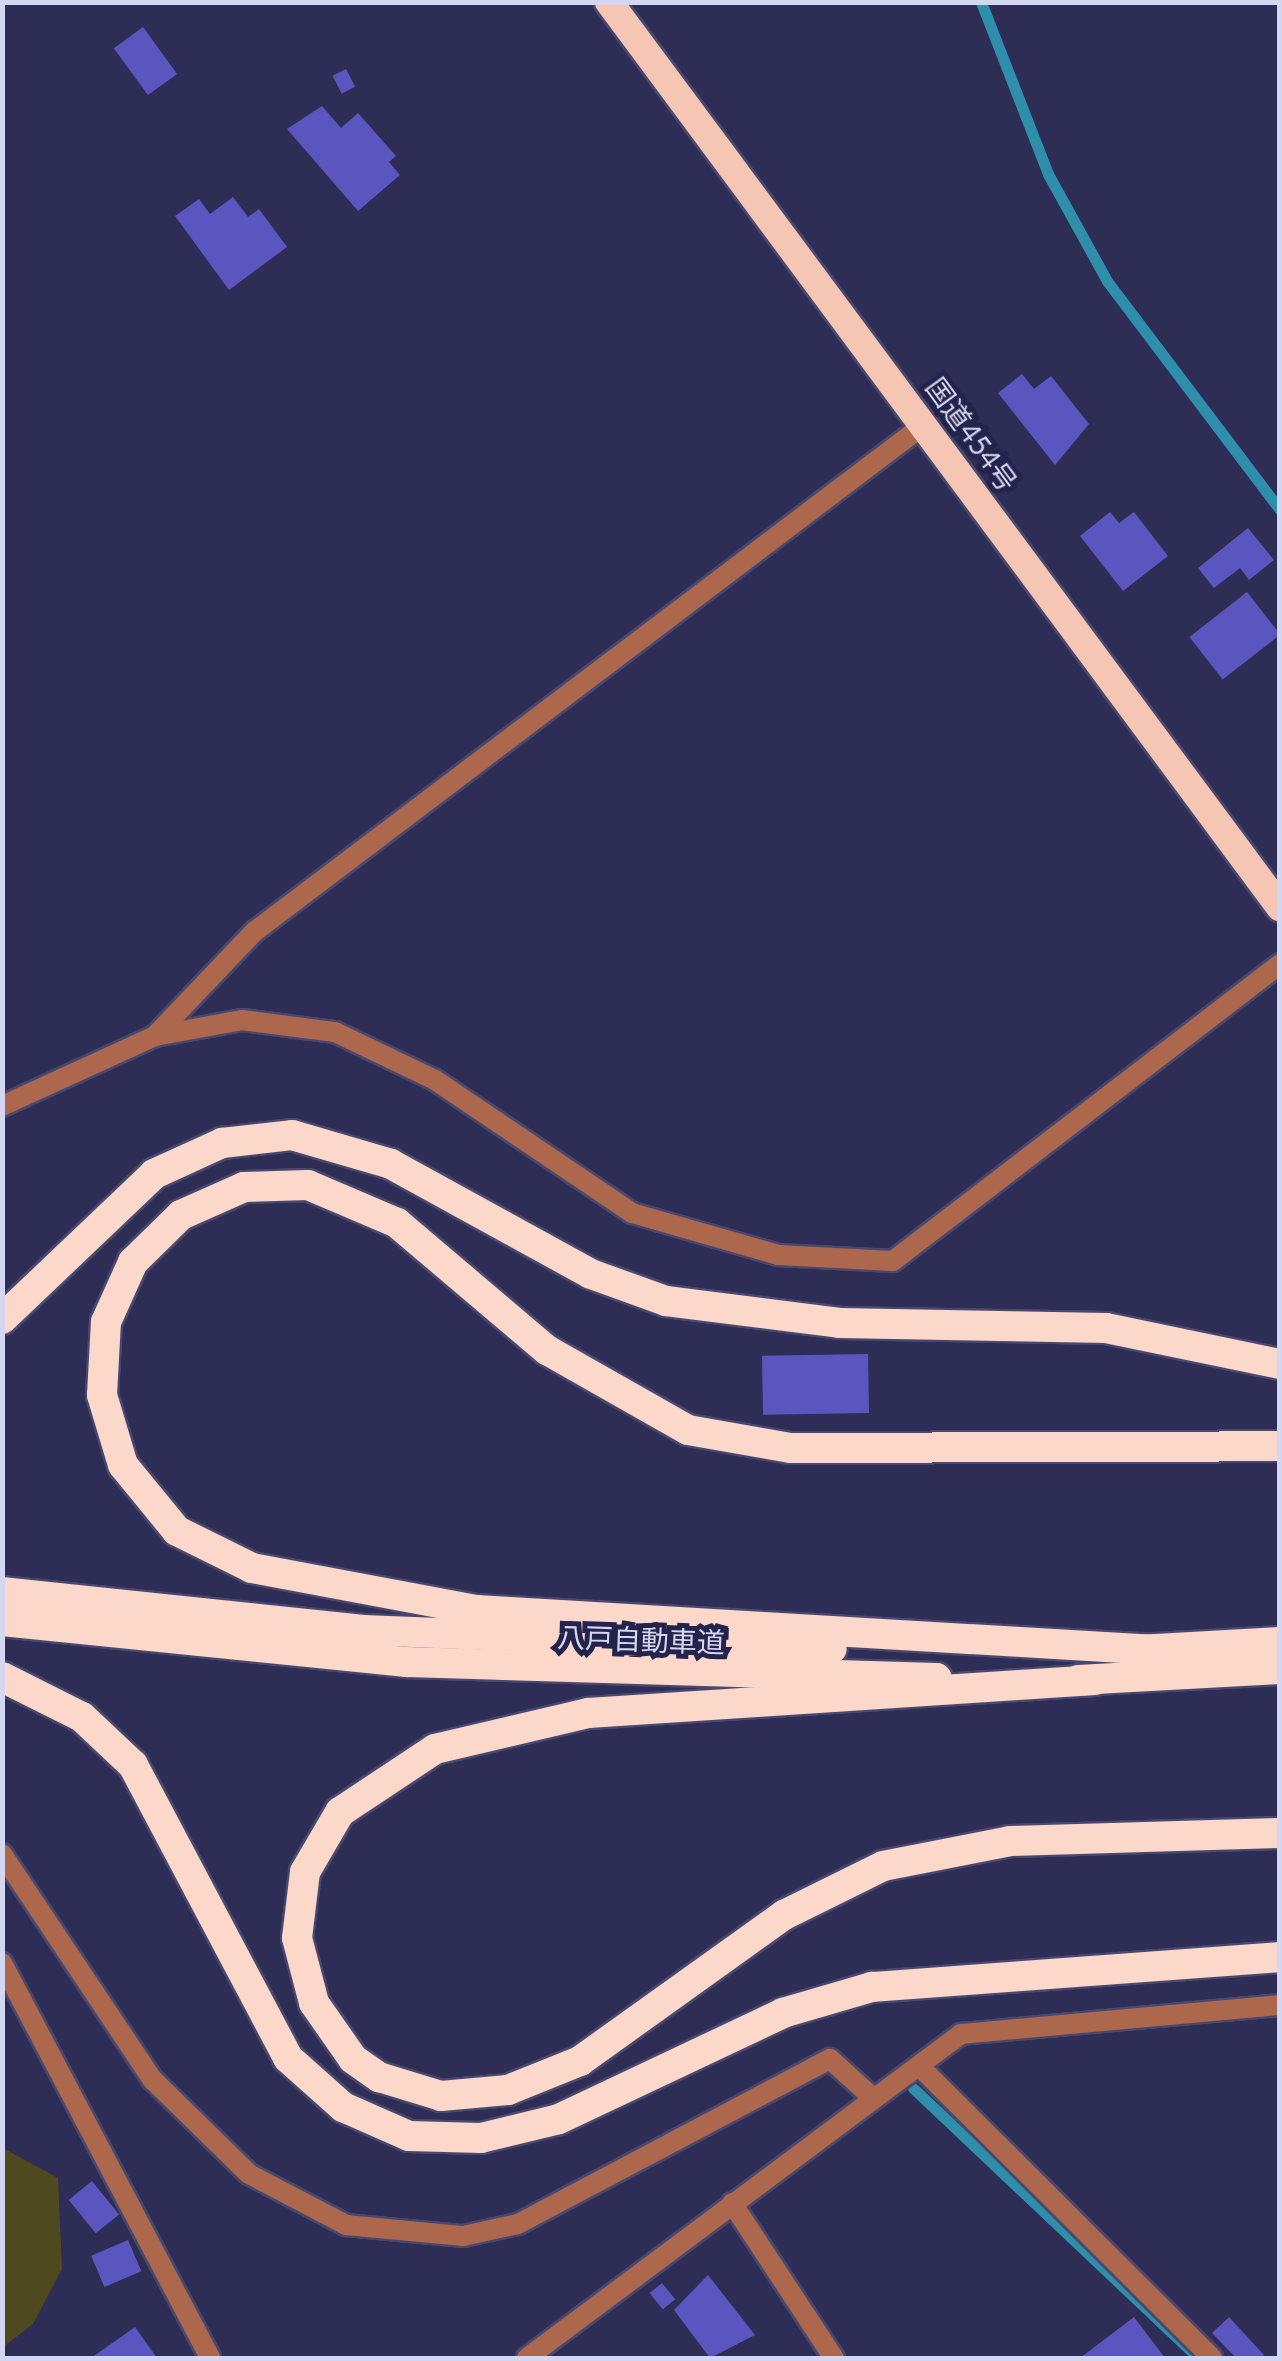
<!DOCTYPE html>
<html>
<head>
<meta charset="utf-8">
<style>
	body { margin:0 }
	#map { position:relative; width:1282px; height:2361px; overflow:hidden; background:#2d2d56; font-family:Lato,"Noto Sans JP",sans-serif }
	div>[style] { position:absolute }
	.green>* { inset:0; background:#4f491f }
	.stream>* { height:11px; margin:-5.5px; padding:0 5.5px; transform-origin:5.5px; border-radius:5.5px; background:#2f8ea9 }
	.building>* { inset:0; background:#5b56bf; transform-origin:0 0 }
	.roads { filter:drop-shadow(2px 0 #48486f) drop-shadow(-2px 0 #48486f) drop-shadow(0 2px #48486f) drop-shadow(0 -2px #48486f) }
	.minor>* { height:20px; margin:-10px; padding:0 10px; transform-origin:10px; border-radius:10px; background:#ad674c }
	.trunk>* { height:28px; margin:-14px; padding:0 14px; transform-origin:14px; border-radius:14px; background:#f6c6b5 }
	.motorway>* { height:30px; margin:-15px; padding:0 15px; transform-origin:15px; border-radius:15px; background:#fcd8cb }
	span { translate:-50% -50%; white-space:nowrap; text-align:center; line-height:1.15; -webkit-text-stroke:10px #24234b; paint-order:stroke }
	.street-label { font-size:28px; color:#d4d7f1 }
	.frame { position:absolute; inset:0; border:5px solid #d4d7f1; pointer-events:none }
</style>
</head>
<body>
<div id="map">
	<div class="green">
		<i style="clip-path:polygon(3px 2148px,58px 2178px,62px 2269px,33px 2324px,3px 2347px)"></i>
	</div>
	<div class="stream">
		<i style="left:981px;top:2px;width:185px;rotate:68.7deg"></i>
		<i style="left:1048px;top:174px;width:122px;rotate:61.1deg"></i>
		<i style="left:1107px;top:281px;width:287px;rotate:52.9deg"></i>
		<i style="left:913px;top:2088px;width:393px;rotate:43.4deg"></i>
	</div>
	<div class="building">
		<i style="left:143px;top:27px;width:58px;height:36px;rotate:54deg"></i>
		<i style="left:346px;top:69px;width:20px;height:15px;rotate:63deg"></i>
		<i style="clip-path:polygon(322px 106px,341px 128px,358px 113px,396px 156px,389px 162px,400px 175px,358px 211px,287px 129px)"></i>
		<i style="clip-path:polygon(233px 197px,248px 217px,259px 209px,287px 247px,229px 290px,175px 216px,199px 199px,210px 214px)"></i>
		<i style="clip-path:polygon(1022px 374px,1034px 389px,1051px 376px,1089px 424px,1055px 465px,998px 393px)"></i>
		<i style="clip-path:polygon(1110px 512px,1119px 523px,1134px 512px,1168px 556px,1123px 591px,1080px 536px)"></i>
		<i style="clip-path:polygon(1248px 528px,1274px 560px,1249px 580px,1240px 568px,1214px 588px,1198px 568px)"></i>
		<i style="left:1247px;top:592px;width:54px;height:73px;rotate:52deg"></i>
		<i style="left:868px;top:1354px;width:59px;height:106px;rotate:89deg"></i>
		<i style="left:92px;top:2181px;width:43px;height:30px;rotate:51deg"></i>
		<i style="left:128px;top:2240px;width:34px;height:40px;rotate:67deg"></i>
		<i style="clip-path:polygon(708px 2275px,755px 2335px,710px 2358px,674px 2310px)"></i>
		<i style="left:662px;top:2283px;width:21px;height:16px;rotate:51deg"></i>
		<i style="clip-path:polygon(1134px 2317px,1165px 2358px,1080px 2358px)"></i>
		<i style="clip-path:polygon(1229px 2317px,1264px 2355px,1261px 2358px,1236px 2358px,1212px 2333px)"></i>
		<i style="clip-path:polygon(135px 2327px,157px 2358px,91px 2358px)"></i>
	</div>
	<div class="roads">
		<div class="minor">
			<i style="left:155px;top:1036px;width:88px;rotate:-10.4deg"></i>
			<i style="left:242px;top:1020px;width:94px;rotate:7.4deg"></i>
			<i style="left:335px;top:1032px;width:111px;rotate:25.6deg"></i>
			<i style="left:435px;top:1080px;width:238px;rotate:34deg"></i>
			<i style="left:632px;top:1213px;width:152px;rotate:16deg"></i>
			<i style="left:778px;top:1255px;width:115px;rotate:3deg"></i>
			<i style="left:893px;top:1261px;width:488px;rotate:-37.5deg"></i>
			<i style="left:2px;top:1106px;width:168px;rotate:-24.6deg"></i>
			<i style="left:155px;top:1036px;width:144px;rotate:-46.4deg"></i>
			<i style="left:254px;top:932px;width:842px;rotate:-37.13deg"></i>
			<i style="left:2px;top:1854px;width:272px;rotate:56.3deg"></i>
			<i style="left:153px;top:2080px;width:134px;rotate:44.4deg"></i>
			<i style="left:249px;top:2174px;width:110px;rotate:27.7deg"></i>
			<i style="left:346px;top:2225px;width:118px;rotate:5.4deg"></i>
			<i style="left:463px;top:2236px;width:56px;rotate:-12.3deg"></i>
			<i style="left:518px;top:2224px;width:353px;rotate:-27.9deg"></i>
			<i style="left:830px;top:2059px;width:58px;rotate:42.2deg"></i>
			<i style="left:2px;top:1963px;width:446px;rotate:62.2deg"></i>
			<i style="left:919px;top:2066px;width:414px;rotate:44.9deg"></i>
			<i style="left:732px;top:2203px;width:186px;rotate:56.7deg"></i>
			<i style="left:527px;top:2358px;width:542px;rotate:-36.74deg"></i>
			<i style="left:961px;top:2034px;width:320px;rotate:-5.2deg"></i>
		</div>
		<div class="trunk">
			<i style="left:609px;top:2px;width:1127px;rotate:53.45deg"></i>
		</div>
		<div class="motorway">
			<i style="left:2px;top:1319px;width:210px;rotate:-43.6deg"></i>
			<i style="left:154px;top:1174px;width:75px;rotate:-24.5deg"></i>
			<i style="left:222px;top:1143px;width:70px;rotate:-6.5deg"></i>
			<i style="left:292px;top:1135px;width:103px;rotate:16.3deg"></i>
			<i style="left:391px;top:1164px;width:228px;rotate:28.8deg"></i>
			<i style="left:591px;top:1274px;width:80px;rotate:19.8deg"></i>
			<i style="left:666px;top:1301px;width:175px;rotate:7.2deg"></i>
			<i style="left:840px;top:1323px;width:266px;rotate:1.1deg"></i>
			<i style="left:1106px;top:1328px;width:178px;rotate:11.7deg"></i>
			<i style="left:2px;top:1592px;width:363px;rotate:6deg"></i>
			<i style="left:363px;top:1630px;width:469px;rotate:2.3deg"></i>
			<i style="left:2px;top:1621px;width:407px;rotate:5.8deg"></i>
			<i style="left:407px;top:1662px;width:530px;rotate:1.73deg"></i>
			<i style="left:1138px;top:1650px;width:142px;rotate:-3.2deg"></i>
			<i style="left:1156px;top:1650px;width:681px;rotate:-176.63deg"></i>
			<i style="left:476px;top:1610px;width:228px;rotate:-169.4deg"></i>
			<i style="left:252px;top:1568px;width:84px;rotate:-153.7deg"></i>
			<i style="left:177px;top:1531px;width:85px;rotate:-129.3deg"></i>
			<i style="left:123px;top:1465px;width:73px;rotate:-106.7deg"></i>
			<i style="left:102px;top:1395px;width:73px;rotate:-86.9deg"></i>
			<i style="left:106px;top:1322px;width:66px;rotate:-65.8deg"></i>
			<i style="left:133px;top:1262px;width:67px;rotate:-44.4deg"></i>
			<i style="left:181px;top:1215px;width:69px;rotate:-24deg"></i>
			<i style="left:244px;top:1187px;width:64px;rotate:-1.8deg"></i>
			<i style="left:308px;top:1185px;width:97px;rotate:23.1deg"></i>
			<i style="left:397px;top:1223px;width:197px;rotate:40.3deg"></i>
			<i style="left:547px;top:1350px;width:162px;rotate:29.6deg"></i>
			<i style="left:688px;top:1430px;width:104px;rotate:10deg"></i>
			<i style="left:790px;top:1448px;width:490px;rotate:-0.2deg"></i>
			<i style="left:2px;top:1677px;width:89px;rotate:26.6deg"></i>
			<i style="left:82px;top:1717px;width:70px;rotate:43.3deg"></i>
			<i style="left:133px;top:1765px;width:331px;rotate:62.1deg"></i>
			<i style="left:288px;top:2058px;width:74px;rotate:41.7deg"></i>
			<i style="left:343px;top:2107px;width:72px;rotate:23.7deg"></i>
			<i style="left:409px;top:2136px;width:72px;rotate:1.6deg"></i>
			<i style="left:481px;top:2138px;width:80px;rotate:-13.7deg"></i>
			<i style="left:559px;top:2119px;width:248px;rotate:-25.3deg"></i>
			<i style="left:783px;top:2013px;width:93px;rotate:-16.3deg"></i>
			<i style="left:872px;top:1987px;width:409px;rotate:-4.2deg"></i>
			<i style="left:1078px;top:1680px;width:202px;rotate:-3.1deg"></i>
			<i style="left:1095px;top:1680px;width:508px;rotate:176.28deg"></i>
			<i style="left:588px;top:1713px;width:157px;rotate:166.8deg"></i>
			<i style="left:435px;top:1749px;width:114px;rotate:146.4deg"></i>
			<i style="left:340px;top:1812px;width:69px;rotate:120.3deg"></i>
			<i style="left:305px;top:1872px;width:66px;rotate:96.9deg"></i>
			<i style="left:297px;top:1938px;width:67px;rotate:75.3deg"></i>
			<i style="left:314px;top:2003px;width:68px;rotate:55.1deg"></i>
			<i style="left:353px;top:2059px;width:32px;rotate:35deg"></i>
			<i style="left:379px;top:2077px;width:65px;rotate:17deg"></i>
			<i style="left:441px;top:2096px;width:67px;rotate:-5.1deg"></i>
			<i style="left:508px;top:2090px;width:78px;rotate:-21.9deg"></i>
			<i style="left:580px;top:2061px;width:251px;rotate:-35.6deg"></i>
			<i style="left:784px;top:1915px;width:110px;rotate:-26.3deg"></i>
			<i style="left:883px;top:1866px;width:129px;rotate:-11.1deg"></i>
			<i style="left:1010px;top:1841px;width:270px;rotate:-1.7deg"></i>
		</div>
	</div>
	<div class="street-label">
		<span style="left:972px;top:434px;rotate:54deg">国道454号</span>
		<span style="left:641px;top:1639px;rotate:2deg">八戸自動車道</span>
	</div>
	<div class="frame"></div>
</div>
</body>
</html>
